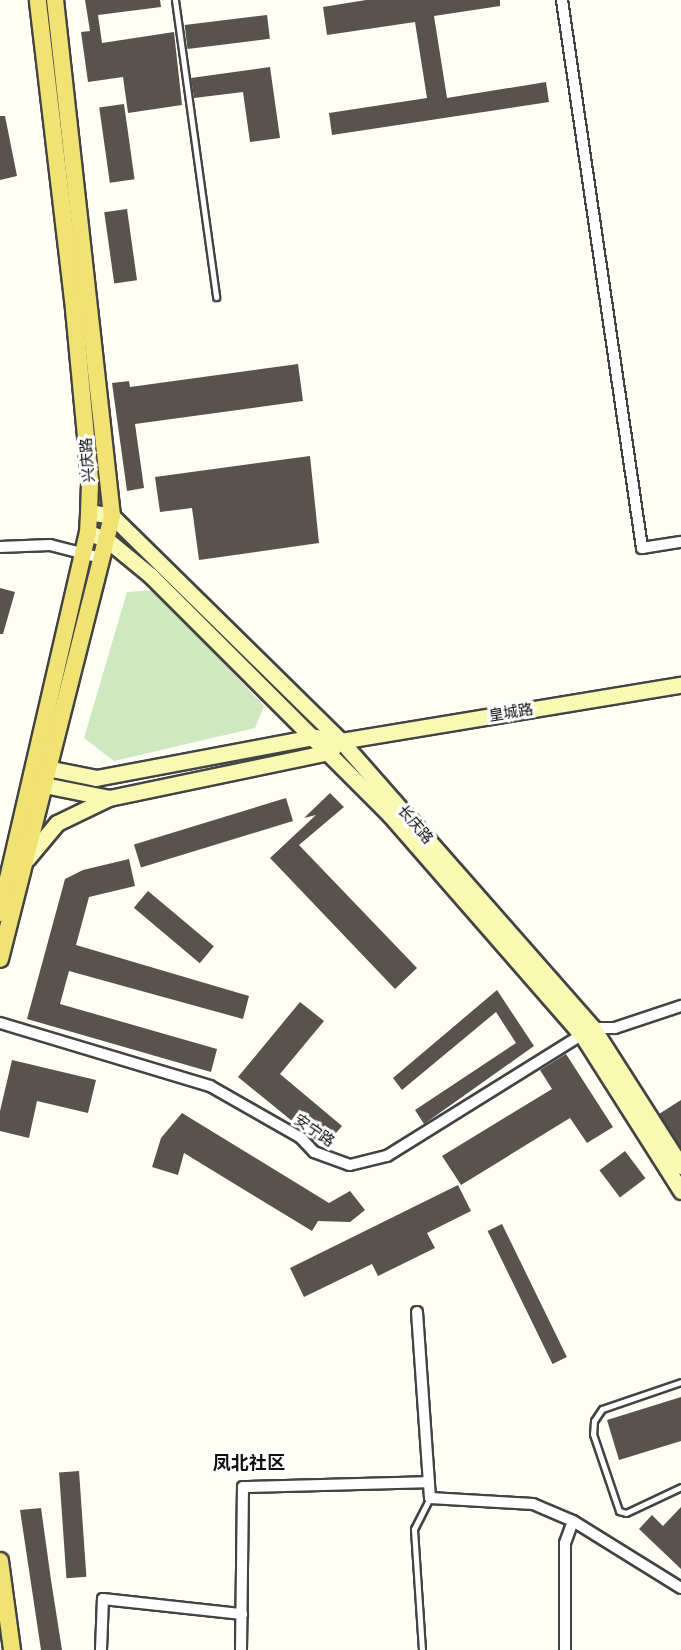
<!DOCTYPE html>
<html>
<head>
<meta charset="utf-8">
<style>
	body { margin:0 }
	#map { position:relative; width:681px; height:1650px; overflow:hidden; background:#fefef4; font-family:Bitter,"Noto Sans SC",serif }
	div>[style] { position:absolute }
	.green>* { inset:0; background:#cee8bf }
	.building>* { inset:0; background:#58534d; transform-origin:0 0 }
	.roads { filter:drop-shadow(2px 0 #434343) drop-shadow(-2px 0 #434343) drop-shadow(0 2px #434343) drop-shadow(0 -2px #434343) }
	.lane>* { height:5px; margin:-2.5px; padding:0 2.5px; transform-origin:2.5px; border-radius:2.5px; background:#fff }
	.street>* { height:10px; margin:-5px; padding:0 5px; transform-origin:5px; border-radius:5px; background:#fff }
	.secondary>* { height:15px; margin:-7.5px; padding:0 7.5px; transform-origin:7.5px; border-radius:7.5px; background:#f8fab4 }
	.primary>* { height:16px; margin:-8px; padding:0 8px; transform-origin:8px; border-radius:8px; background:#f0e373 }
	span { translate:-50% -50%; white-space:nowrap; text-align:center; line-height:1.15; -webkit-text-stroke:6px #fff; paint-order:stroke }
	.street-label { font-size:15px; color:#101010 }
	.quarter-label { font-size:18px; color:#101010; font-weight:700 }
</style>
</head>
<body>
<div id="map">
	<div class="green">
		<i style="clip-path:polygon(155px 590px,264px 706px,255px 728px,114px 761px,84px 738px,127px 592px)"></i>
	</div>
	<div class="building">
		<i style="clip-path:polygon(85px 0,160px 0,161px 7px,98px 15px,102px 43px,174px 32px,182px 105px,128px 113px,123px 77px,88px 82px,81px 32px,90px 31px)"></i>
		<i style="clip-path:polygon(366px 0,500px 0,500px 6px,434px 16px,447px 98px,546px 82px,549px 102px,332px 135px,329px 113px,427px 98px,415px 22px,327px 35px,323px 7px)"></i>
		<i style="left:267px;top:15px;width:24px;height:83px;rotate:83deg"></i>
		<i style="clip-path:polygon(270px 67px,280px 138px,250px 142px,243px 92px,194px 98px,191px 78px)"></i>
		<i style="left:124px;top:104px;width:76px;height:25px;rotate:82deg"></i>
		<i style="clip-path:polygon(0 116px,5px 116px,17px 176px,0 180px)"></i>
		<i style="left:127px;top:209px;width:72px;height:23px;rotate:82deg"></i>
		<i style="clip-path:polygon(298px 364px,303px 401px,135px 424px,144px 488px,127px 491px,112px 383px,129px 381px,130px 387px)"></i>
		<i style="clip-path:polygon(310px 456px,319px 543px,199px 560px,192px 508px,160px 512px,155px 477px)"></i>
		<i style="clip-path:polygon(0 588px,15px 592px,3px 634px,0 634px)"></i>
		<i style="clip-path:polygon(330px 793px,344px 807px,299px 845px,417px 968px,395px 989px,270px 858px,316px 815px,304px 818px)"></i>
		<i style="left:286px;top:798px;width:24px;height:159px;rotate:73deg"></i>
		<i style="clip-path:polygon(129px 859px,135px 886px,89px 897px,76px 945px,249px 996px,243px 1019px,69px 971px,60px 1004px,217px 1049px,211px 1072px,27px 1019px,65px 879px,83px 870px)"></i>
		<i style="left:148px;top:891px;width:86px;height:22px;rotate:40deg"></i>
		<i style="clip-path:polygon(497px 990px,534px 1046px,424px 1124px,415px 1110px,516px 1043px,496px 1012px,402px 1090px,393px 1078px)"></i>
		<i style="clip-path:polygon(300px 1002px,324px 1021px,280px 1074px,342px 1126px,324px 1147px,238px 1077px)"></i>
		<i style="clip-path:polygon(566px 1054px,613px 1127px,587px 1143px,570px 1118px,461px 1185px,442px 1156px,552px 1089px,540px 1070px)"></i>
		<i style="clip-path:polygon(12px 1060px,96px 1080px,88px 1113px,37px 1101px,29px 1138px,0 1131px,0 1111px)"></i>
		<i style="clip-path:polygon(681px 1100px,681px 1148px,659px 1114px)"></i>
		<i style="clip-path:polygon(182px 1113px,329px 1203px,350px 1191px,365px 1210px,350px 1222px,318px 1221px,312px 1231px,184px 1153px,178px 1175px,152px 1167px,161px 1138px)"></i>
		<i style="left:625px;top:1151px;width:34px;height:32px;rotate:53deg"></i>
		<i style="clip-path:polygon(458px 1185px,471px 1211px,427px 1233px,435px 1248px,378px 1276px,372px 1264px,304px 1297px,290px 1268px)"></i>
		<i style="left:502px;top:1224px;width:148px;height:16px;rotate:64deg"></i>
		<i style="clip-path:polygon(681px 1397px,681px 1441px,619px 1460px,607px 1420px)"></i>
		<i style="left:79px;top:1471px;width:106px;height:20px;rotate:86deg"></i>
		<i style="clip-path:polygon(681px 1507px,681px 1569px,639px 1529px,652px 1515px,663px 1526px)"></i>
		<i style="clip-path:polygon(41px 1508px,51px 1580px,62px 1650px,41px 1650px,20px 1510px)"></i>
	</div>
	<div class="roads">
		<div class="lane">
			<i style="left:175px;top:0;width:300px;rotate:82.1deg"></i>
			<i style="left:681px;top:1382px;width:83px;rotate:161.1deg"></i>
			<i style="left:602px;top:1409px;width:14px;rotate:124deg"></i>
			<i style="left:594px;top:1421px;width:13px;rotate:94deg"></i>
			<i style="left:593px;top:1434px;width:81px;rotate:71.3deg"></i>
			<i style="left:619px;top:1511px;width:7px;rotate:16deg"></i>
			<i style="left:626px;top:1513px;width:61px;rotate:-25.3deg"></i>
			<i style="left:422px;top:1650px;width:121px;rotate:-93.8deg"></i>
			<i style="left:414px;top:1529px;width:35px;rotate:-63deg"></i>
		</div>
		<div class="street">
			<i style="left:562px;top:0;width:554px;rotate:81.69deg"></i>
			<i style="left:642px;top:548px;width:39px;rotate:-9deg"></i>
			<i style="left:0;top:547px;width:50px;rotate:-2.3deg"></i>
			<i style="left:50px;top:545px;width:53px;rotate:14.3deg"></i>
			<i style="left:0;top:1023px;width:219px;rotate:16.7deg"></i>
			<i style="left:210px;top:1086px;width:105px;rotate:29.7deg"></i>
			<i style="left:301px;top:1138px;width:19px;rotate:47deg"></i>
			<i style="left:314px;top:1152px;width:38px;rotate:20deg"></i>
			<i style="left:350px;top:1165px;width:38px;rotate:-14deg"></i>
			<i style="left:387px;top:1156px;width:243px;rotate:-31.9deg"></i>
			<i style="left:593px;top:1028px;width:22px"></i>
			<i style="left:615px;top:1028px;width:70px;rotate:-18.4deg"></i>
			<i style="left:417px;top:1312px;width:186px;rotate:86deg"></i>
			<i style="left:430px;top:1498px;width:103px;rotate:3.3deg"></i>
			<i style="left:533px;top:1504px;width:43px;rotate:23deg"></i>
			<i style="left:573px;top:1521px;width:127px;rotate:31.8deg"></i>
			<i style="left:101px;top:1650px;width:51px;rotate:-87.8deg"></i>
			<i style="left:103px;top:1599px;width:140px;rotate:6.2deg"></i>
			<i style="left:241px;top:1650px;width:163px;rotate:-89.3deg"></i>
			<i style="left:243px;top:1487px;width:186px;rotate:-1.5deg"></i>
			<i style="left:565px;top:1650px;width:107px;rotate:-90deg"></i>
			<i style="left:565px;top:1543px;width:23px;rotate:-70deg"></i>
		</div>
		<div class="secondary">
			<i style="left:89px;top:512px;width:23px;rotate:10deg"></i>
			<i style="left:112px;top:516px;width:321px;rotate:44.5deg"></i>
			<i style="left:341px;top:741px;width:382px;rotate:48.7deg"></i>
			<i style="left:593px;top:1028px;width:164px;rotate:57.5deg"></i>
			<i style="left:88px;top:533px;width:19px;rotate:18deg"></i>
			<i style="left:106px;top:539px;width:58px;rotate:39.4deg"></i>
			<i style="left:151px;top:576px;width:337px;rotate:45deg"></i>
			<i style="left:389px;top:814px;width:293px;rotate:48.9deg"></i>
			<i style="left:582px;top:1035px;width:185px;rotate:57.6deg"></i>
			<i style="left:37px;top:766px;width:60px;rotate:11.5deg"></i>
			<i style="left:96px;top:778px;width:222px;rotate:-10.7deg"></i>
			<i style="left:314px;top:737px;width:27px;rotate:8deg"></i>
			<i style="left:341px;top:741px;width:345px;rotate:-9.4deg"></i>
			<i style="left:34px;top:783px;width:76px;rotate:11.3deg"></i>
			<i style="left:109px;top:798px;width:225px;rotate:-11.8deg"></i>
			<i style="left:329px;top:752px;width:7px;rotate:-45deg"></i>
			<i style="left:27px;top:859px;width:47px;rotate:-50.2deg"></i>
			<i style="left:57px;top:823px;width:58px;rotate:-25.7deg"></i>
		</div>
		<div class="primary">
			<i style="left:0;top:913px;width:390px;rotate:-77deg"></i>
			<i style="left:88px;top:533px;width:21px;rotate:-87deg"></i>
			<i style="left:89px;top:512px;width:33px;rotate:-88deg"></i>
			<i style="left:90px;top:479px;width:180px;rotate:-95.4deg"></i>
			<i style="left:73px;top:300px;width:302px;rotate:-96.7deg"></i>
			<i style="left:0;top:959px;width:457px;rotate:-75.8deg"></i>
			<i style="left:112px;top:516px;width:519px;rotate:-96.3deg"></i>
			<i style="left:0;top:1561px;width:90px;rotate:82.3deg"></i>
		</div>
	</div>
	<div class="street-label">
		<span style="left:88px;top:460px;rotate:-94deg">兴庆路</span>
		<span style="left:511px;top:713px;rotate:-9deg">皇城路</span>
		<span style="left:415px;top:825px;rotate:49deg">长庆路</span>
		<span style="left:314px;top:1131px;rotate:34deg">安宁路</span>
	</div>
	<div class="quarter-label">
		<span style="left:249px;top:1463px">凤北社区</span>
	</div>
</div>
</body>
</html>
